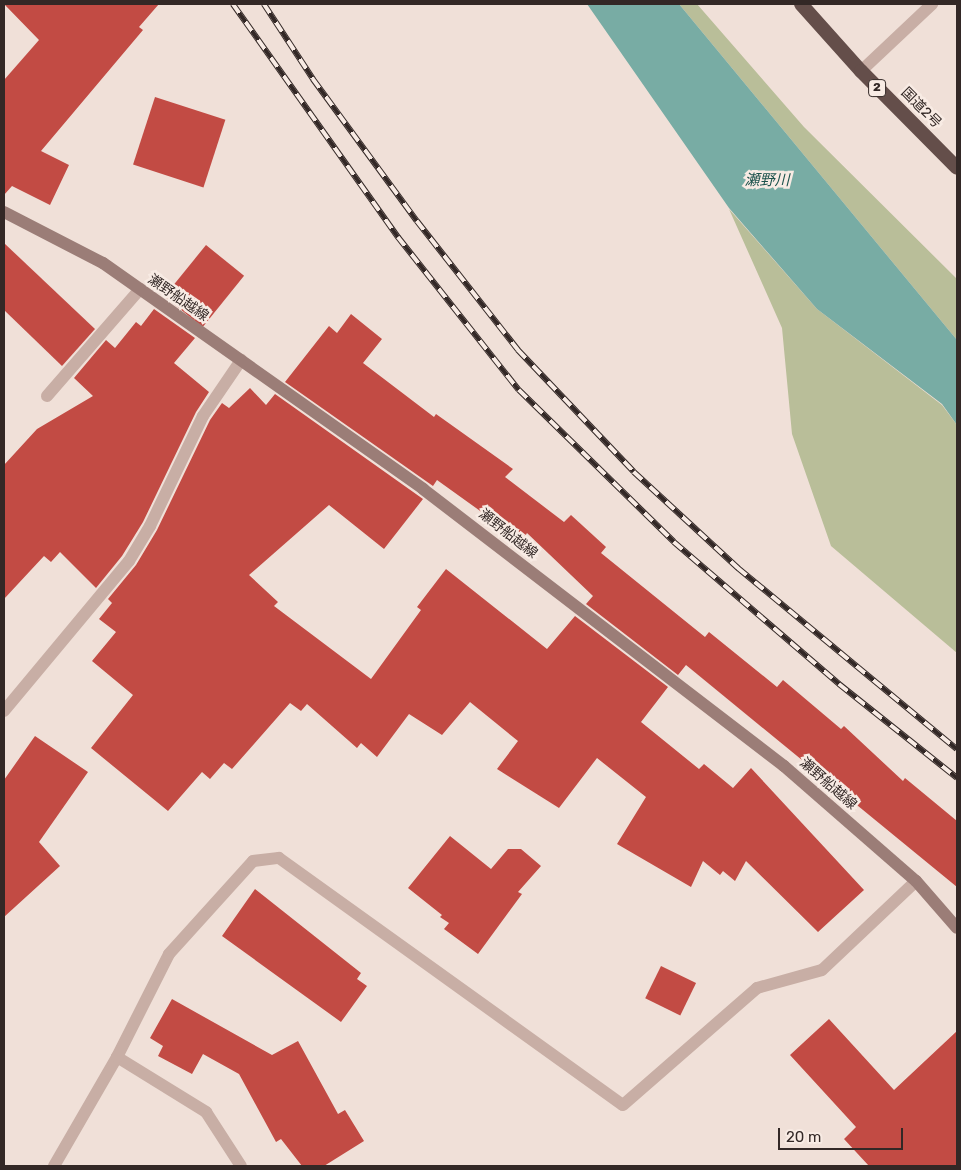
<!DOCTYPE html>
<html>
<head>
<meta charset="utf-8">
<style>
	body { margin:0 }
	#map { position:relative; width:961px; height:1170px; overflow:hidden; background:#f0e0d8; font-family:Rubik,"Noto Sans JP",sans-serif }
	div>[style] { position:absolute }
	.green>* { inset:0; background:#b9be99 }
	.water>* { inset:0; background:#78aca4 }
	.building>* { inset:0; background:#c24b44; transform-origin:0 0 }
	.service>* { height:12px; margin:-6px; padding:0 6px; transform-origin:6px; border-radius:6px; background:#c8aea5 }
	.minor>* { height:12px; margin:-6px; padding:0 6px; transform-origin:6px; border-radius:6px; background:#c8aea5 }
	.secondary>* { height:12px; margin:-6px; padding:0 6px; transform-origin:6px; border-radius:6px; background:#9b7d77 }
	.trunk>* { height:14px; margin:-7px; padding:0 7px; transform-origin:7px; border-radius:7px; background:#644e4a }
	.rail>* { height:5.5px; margin-top:-2.75px; transform-origin:0; background:repeating-linear-gradient(90deg,#f8ebe4 0 11px,#332826 0 22px); box-sizing:border-box; border-block:1px solid #332826 }
	span { translate:-50% -50%; white-space:nowrap; text-align:center; line-height:1.15; -webkit-text-stroke:5px #f8ebe4; paint-order:stroke }
	.shield-label span { padding:1px 4px; background:#f8ebe4; border:1px solid; border-radius:4px; -webkit-text-stroke-width:0 }
	.shield-label { font-size:12px; color:#332826; font-weight:700 }
	.street-label { font-size:14px; color:#332826 }
	.water-label { font-size:15px; color:#1d534d; font-style:italic }
	.frame { position:absolute; inset:0; border:5px solid #332826; pointer-events:none }
	.scale { position:absolute; left:778px; top:1128px; width:125px; height:22px; box-sizing:border-box; border:2px solid #332826; border-top:0; padding-left:6px; font-size:15px; line-height:18px; white-space:nowrap; color:#332826; -webkit-text-stroke:4px #f8ebe4; paint-order:stroke }
</style>
</head>
<body>
<div id="map">
	<div class="green">
		<i style="clip-path:polygon(679px 4px,697px 4px,804px 127px,957px 279px,957px 340px)"></i>
		<i style="clip-path:polygon(729px 209px,817px 309px,942px 405px,957px 425px,957px 653px,831px 546px,792px 434px,782px 328px)"></i>
	</div>
	<div class="water">
		<i style="clip-path:polygon(587px 4px,679px 4px,957px 340px,957px 425px,942px 404px,817px 309px,729px 208px)"></i>
	</div>
	<div class="building">
		<i style="clip-path:polygon(4px 4px,159px 4px,139px 27px,143px 30px,41px 151px,69px 165px,50px 205px,12px 186px,4px 195px,4px 80px,39px 40px)"></i>
		<i style="left:155px;top:97px;width:74px;height:71px;rotate:18deg"></i>
		<i style="clip-path:polygon(4px 243px,95px 329px,62px 366px,4px 310px)"></i>
		<i style="left:206px;top:245px;width:49px;height:66px;rotate:39deg"></i>
		<i style="clip-path:polygon(154px 309px,195px 338px,174px 363px,209px 392px,196px 412px,143px 522px,122px 556px,96px 588px,60px 552px,51px 562px,44px 556px,4px 599px,4px 465px,37px 429px,93px 396px,74px 378px,106px 340px,115px 348px,136px 322px,141px 326px)"></i>
		<i style="clip-path:polygon(351px 314px,382px 339px,363px 363px,434px 417px,436px 414px,513px 469px,505px 477px,564px 522px,571px 515px,606px 547px,601px 553px,705px 637px,709px 632px,777px 687px,783px 680px,841px 729px,844px 726px,903px 781px,905px 778px,957px 821px,957px 887px,686px 665px,678px 675px,586px 604px,593px 596px,527px 533px,522px 541px,437px 480px,433px 486px,285px 382px,329px 326px,337px 333px)"></i>
		<i style="clip-path:polygon(250px 388px,266px 405px,275px 394px,423px 499px,384px 549px,329px 505px,249px 575px,278px 602px,274px 606px,371px 679px,421px 610px,417px 607px,446px 569px,547px 649px,575px 616px,668px 687px,641px 722px,699px 769px,704px 764px,733px 788px,751px 768px,864px 890px,818px 932px,746px 861px,735px 881px,723px 871px,720px 875px,703px 861px,691px 887px,617px 844px,646px 797px,597px 758px,559px 808px,497px 769px,518px 741px,470px 702px,442px 735px,409px 714px,377px 757px,361px 743px,357px 748px,307px 704px,301px 711px,290px 703px,232px 769px,224px 763px,210px 779px,202px 772px,168px 811px,91px 748px,133px 695px,92px 661px,116px 632px,99px 619px,112px 603px,108px 599px,136px 565px,157px 530px,210px 420px,222px 403px,229px 408px)"></i>
		<i style="clip-path:polygon(35px 736px,88px 772px,39px 842px,60px 866px,4px 917px,4px 780px)"></i>
		<i style="clip-path:polygon(450px 836px,491px 869px,508px 849px,521px 849px,541px 866px,518px 892px,522px 894px,478px 954px,444px 929px,449px 923px,440px 917px,442px 915px,408px 888px)"></i>
		<i style="clip-path:polygon(255px 889px,361px 973px,357px 979px,367px 986px,341px 1022px,222px 936px)"></i>
		<i style="left:661px;top:966px;width:39px;height:36px;rotate:26deg"></i>
		<i style="clip-path:polygon(172px 999px,272px 1055px,298px 1041px,338px 1114px,345px 1110px,364px 1141px,324px 1166px,302px 1166px,281px 1139px,276px 1142px,239px 1074px,203px 1054px,192px 1074px,158px 1056px,163px 1046px,150px 1038px)"></i>
		<i style="clip-path:polygon(829px 1019px,894px 1090px,957px 1031px,957px 1166px,869px 1166px,844px 1139px,856px 1127px,790px 1055px)"></i>
	</div>
	<div class="service">
		<i style="left:47px;top:396px;width:142px;rotate:-49deg"></i>
		<i style="left:117px;top:1057px;width:105px;rotate:31.7deg"></i>
		<i style="left:206px;top:1112px;width:64px;rotate:57.1deg"></i>
		<i style="left:54px;top:1166px;width:126px;rotate:-60deg"></i>
		<i style="left:117px;top:1057px;width:115px;rotate:-63.2deg"></i>
		<i style="left:169px;top:954px;width:125px;rotate:-47.9deg"></i>
		<i style="left:253px;top:861px;width:26px;rotate:-7deg"></i>
		<i style="left:279px;top:858px;width:423px;rotate:35.7deg"></i>
		<i style="left:623px;top:1105px;width:178px;rotate:-41.1deg"></i>
		<i style="left:757px;top:988px;width:67px;rotate:-15.5deg"></i>
		<i style="left:822px;top:970px;width:129px;rotate:-43.4deg"></i>
	</div>
	<div class="minor">
		<i style="left:861px;top:71px;width:98px;rotate:-43.3deg"></i>
		<i style="left:4px;top:711px;width:195px;rotate:-50.2deg"></i>
		<i style="left:129px;top:561px;width:41px;rotate:-59deg"></i>
		<i style="left:150px;top:526px;width:122px;rotate:-64.3deg"></i>
		<i style="left:203px;top:416px;width:68px;rotate:-55.8deg"></i>
	</div>
	<div class="secondary">
		<i style="left:4px;top:212px;width:111px;rotate:27.3deg"></i>
		<i style="left:103px;top:263px;width:392px;rotate:35.2deg"></i>
		<i style="left:423px;top:489px;width:455px;rotate:37.5deg"></i>
		<i style="left:784px;top:766px;width:175px;rotate:41.1deg"></i>
		<i style="left:916px;top:881px;width:62px;rotate:48.9deg"></i>
	</div>
	<div class="trunk">
		<i style="left:801px;top:4px;width:90px;rotate:48.2deg"></i>
		<i style="left:861px;top:71px;width:136px;rotate:45.3deg"></i>
	</div>
	<div class="rail">
		<i style="left:233px;top:4px;width:286px;rotate:54.7deg"></i>
		<i style="left:398px;top:237px;width:195px;rotate:51.7deg"></i>
		<i style="left:519px;top:390px;width:217px;rotate:44.4deg"></i>
		<i style="left:674px;top:542px;width:218px;rotate:40.7deg"></i>
		<i style="left:839px;top:684px;width:151px;rotate:38.5deg"></i>
		<i style="left:264px;top:4px;width:90px;rotate:56.8deg"></i>
		<i style="left:313px;top:79px;width:176px;rotate:53.8deg"></i>
		<i style="left:417px;top:221px;width:164px;rotate:51.9deg"></i>
		<i style="left:518px;top:350px;width:168px;rotate:46.4deg"></i>
		<i style="left:634px;top:472px;width:142px;rotate:42.7deg"></i>
		<i style="left:738px;top:568px;width:284px;rotate:39.6deg"></i>
	</div>
	<div class="shield-label">
		<span style="left:877px;top:88px">2</span>
	</div>
	<div class="street-label">
		<span style="left:921px;top:108px;rotate:45deg">国道2号</span>
		<span style="left:178px;top:298px;rotate:35deg">瀬野船越線</span>
		<span style="left:508px;top:534px;rotate:38deg">瀬野船越線</span>
		<span style="left:828px;top:784px;rotate:41deg">瀬野船越線</span>
	</div>
	<div class="water-label">
		<span style="left:767px;top:181px">瀬野川</span>
	</div>
	<div class="frame"></div>
	<div class="scale">20 m</div>
</div>
</body>
</html>
